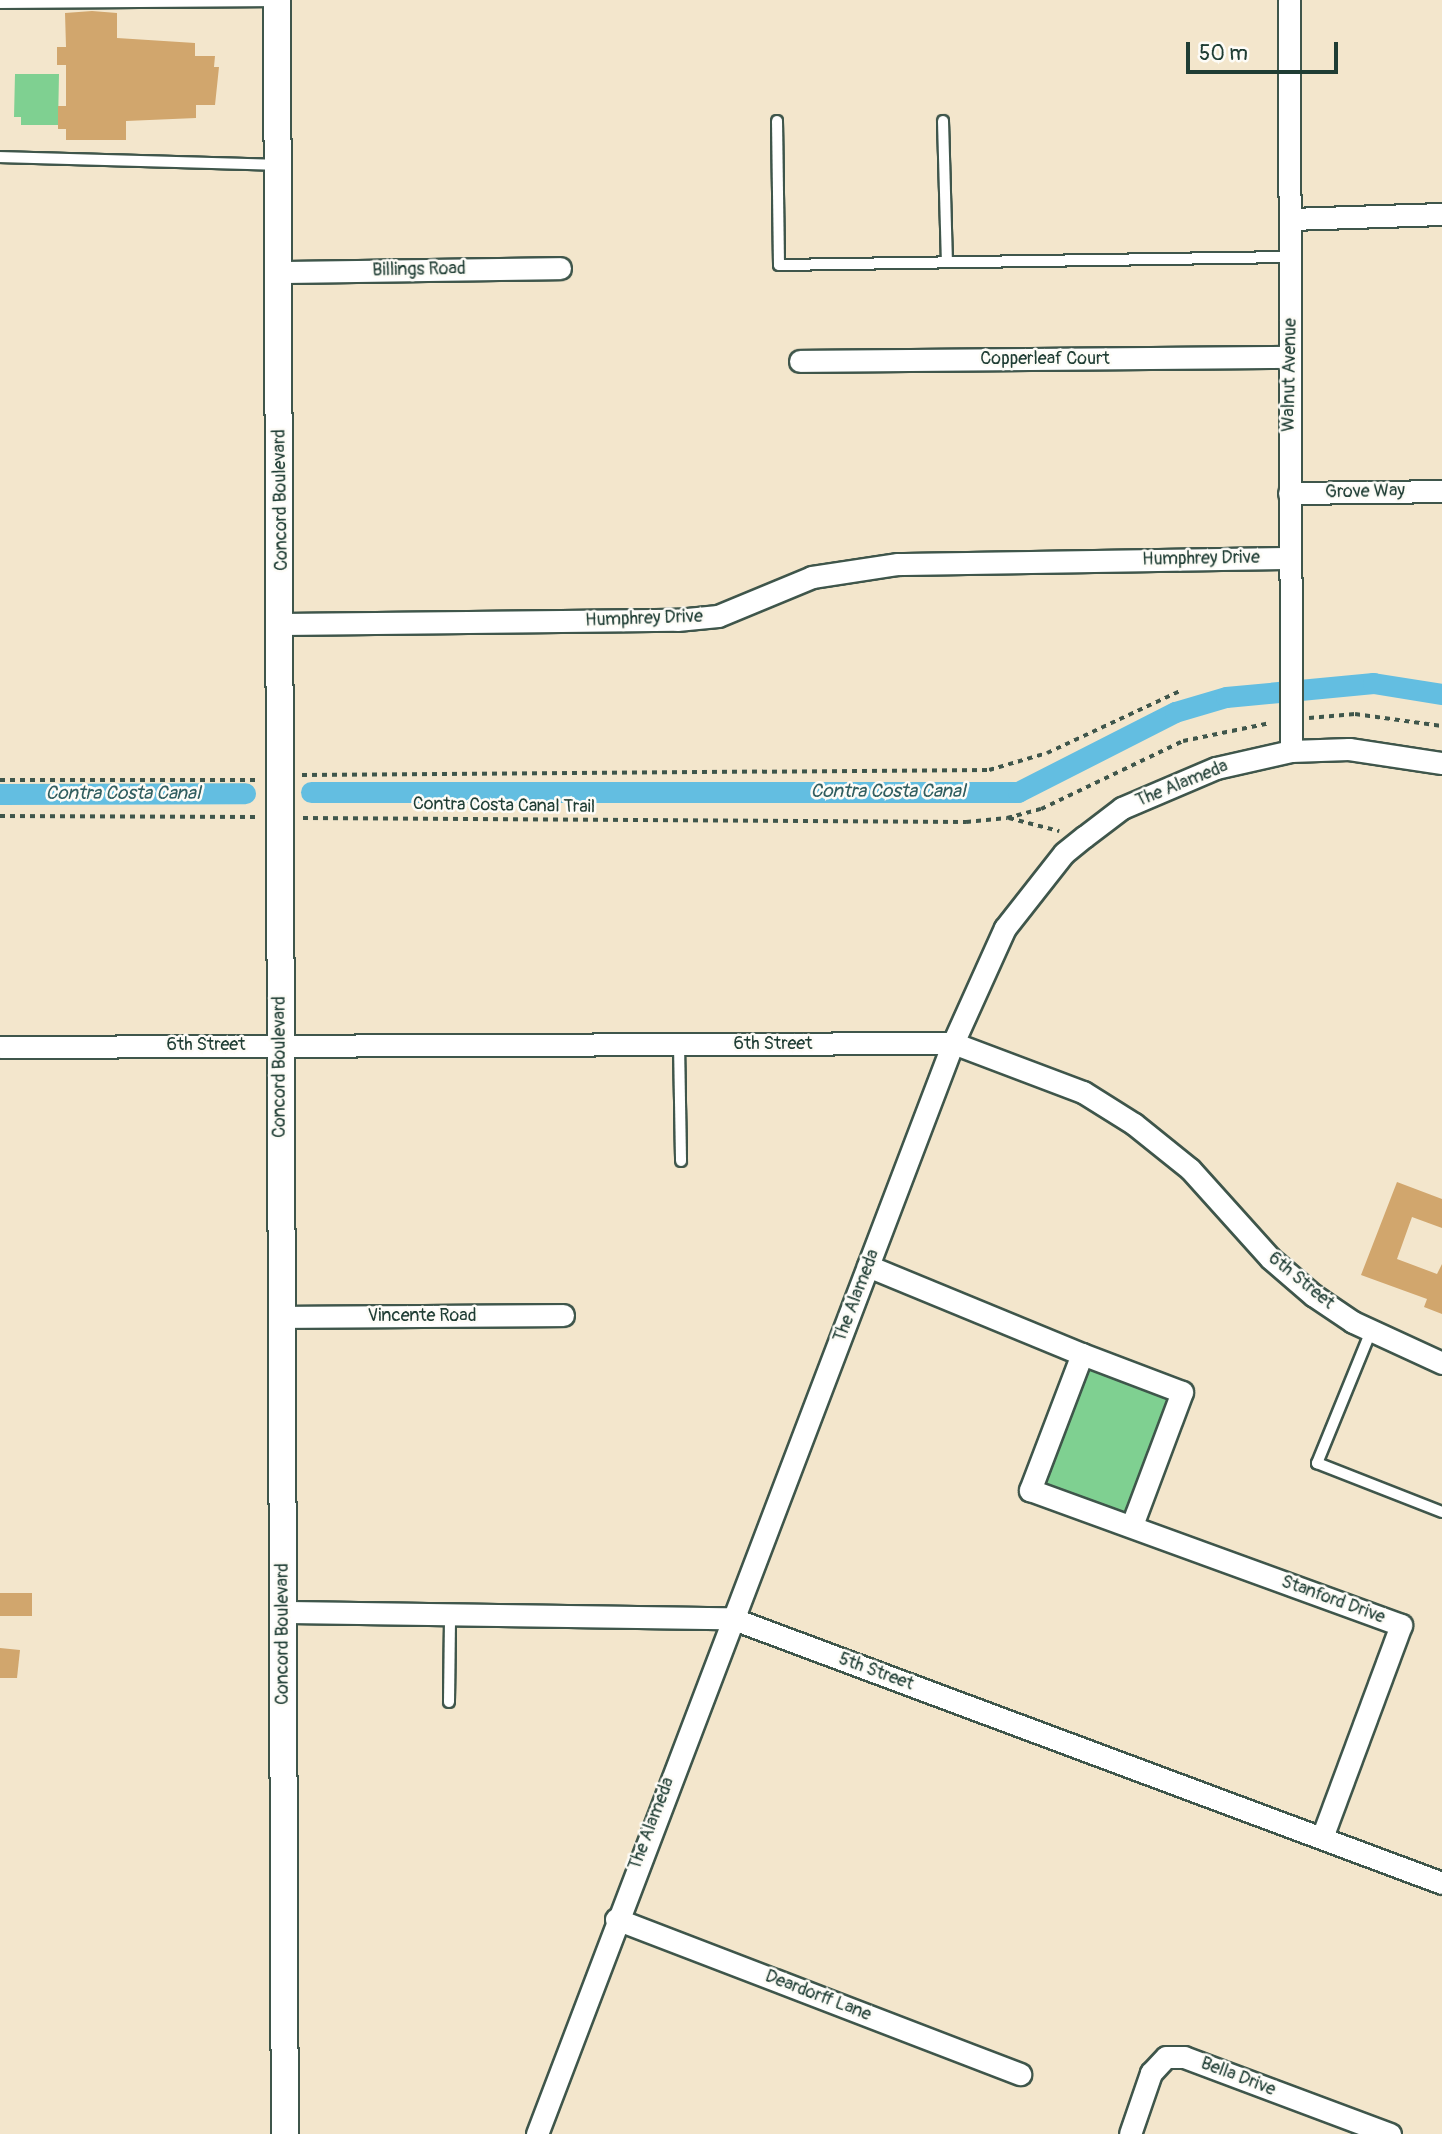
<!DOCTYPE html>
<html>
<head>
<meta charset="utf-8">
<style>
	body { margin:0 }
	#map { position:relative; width:1442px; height:2134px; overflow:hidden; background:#f3e6cc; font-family:Pangolin,sans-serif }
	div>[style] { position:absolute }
	.green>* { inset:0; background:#7fd091; transform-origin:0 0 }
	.canal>* { height:21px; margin:-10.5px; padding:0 10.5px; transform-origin:10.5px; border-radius:10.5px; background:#63bee1 }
	.building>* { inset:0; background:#d1a66d; transform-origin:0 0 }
	.path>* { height:3.5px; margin-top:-1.75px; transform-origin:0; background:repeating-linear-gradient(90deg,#3f564b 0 5px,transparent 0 10px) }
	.roads { filter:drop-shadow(2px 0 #3f564b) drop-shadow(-2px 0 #3f564b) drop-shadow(0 2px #3f564b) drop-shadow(0 -2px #3f564b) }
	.service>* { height:10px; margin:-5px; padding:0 5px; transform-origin:5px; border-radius:5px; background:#fff }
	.minor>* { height:21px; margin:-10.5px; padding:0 10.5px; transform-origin:10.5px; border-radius:10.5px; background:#fff }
	.tertiary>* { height:26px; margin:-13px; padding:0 13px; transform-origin:13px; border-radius:13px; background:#fff }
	span { translate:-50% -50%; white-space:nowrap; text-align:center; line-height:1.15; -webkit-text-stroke:5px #fdfcf7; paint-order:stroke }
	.street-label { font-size:18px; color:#1f3d34 }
	.water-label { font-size:19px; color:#305d5f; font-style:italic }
	.scale { position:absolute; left:1186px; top:42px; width:152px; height:32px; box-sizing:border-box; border:4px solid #1f3d34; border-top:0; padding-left:9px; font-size:21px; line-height:24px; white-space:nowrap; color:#1f3d34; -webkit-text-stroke:5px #fdfcf7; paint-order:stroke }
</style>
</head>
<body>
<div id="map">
	<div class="green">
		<i style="clip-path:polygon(15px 74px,59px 74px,58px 125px,21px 125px,21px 117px,14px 117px)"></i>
		<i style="left:1082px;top:1354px;width:107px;height:146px;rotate:21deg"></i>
	</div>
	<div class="canal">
		<i style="left:311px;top:792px;width:707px"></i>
		<i style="left:1018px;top:792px;width:176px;rotate:-27deg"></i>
		<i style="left:1175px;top:712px;width:53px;rotate:-16.4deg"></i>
		<i style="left:1226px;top:697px;width:148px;rotate:-5.4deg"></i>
		<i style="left:1373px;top:683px;width:70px;rotate:9.1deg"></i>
		<i style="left:0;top:794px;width:245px;rotate:-0.2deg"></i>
	</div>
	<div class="building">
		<i style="clip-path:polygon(92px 11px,117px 13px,117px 38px,195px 43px,195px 56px,215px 56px,214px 67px,219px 67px,215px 105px,196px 105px,196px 118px,126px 121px,126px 140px,66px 140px,66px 129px,58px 129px,58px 106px,66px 106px,66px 65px,57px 65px,57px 47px,66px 47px,65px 13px)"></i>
		<i style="clip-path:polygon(1397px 1182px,1442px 1199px,1442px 1228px,1412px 1217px,1397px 1259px,1437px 1274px,1442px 1264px,1442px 1314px,1424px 1307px,1427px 1299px,1361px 1275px)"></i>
		<i style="left:0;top:1593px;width:32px;height:23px"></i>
		<i style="clip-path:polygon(0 1648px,20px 1650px,17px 1678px,0 1678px)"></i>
	</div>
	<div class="path">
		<i style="left:1309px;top:718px;width:46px;rotate:-5deg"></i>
		<i style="left:1355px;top:714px;width:88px;rotate:7.9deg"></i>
		<i style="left:302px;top:775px;width:687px;rotate:-0.42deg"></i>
		<i style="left:989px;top:770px;width:60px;rotate:-16.3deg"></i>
		<i style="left:1047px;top:753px;width:149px;rotate:-25deg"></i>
		<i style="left:0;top:780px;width:256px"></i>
		<i style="left:0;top:816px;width:257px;rotate:0.2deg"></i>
		<i style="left:303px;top:818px;width:663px;rotate:0.35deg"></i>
		<i style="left:966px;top:822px;width:41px;rotate:-5.6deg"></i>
		<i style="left:1007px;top:818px;width:35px;rotate:-15deg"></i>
		<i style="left:1041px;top:809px;width:157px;rotate:-25.6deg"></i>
		<i style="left:1183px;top:741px;width:89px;rotate:-11.7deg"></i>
		<i style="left:1009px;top:818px;width:52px;rotate:14.6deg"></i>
	</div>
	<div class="roads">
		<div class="service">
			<i style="left:0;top:3px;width:277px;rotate:-0.4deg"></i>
			<i style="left:777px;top:121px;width:144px;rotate:89.2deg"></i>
			<i style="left:779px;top:265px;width:512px;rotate:-0.9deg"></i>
			<i style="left:943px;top:121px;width:140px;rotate:88.4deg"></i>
			<i style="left:0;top:157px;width:278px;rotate:1.6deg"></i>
			<i style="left:679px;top:1044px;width:117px;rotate:89deg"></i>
			<i style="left:1371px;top:1331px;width:143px;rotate:112.2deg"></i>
			<i style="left:1317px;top:1463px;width:134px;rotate:21.4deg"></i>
			<i style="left:449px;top:1702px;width:88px;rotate:-89.3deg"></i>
		</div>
		<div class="minor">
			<i style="left:1289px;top:0;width:751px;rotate:89.85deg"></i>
			<i style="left:1291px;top:219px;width:151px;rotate:-1.9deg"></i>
			<i style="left:278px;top:272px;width:282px;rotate:-0.8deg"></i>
			<i style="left:800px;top:361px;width:490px;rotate:-0.5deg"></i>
			<i style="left:1289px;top:493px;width:153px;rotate:-0.7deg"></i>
			<i style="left:282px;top:624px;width:395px;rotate:-0.6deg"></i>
			<i style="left:677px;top:620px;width:41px;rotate:-5.6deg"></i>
			<i style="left:718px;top:616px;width:102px;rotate:-22.5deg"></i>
			<i style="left:812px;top:577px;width:87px;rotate:-8.6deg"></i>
			<i style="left:898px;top:564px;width:392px;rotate:-0.9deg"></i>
			<i style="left:0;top:1047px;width:953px;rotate:-0.24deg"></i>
			<i style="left:953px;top:1043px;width:139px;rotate:20.7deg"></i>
			<i style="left:1083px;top:1092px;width:60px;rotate:32.1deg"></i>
			<i style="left:1134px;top:1124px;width:72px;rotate:38.8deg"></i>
			<i style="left:1190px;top:1169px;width:120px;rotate:48deg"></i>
			<i style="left:1270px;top:1258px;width:57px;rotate:40.7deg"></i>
			<i style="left:1313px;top:1295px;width:48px;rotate:34deg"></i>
			<i style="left:1353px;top:1322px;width:98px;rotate:24.7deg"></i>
			<i style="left:868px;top:1266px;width:231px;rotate:22.4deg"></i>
			<i style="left:1082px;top:1354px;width:146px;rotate:110.9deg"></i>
			<i style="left:1030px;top:1490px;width:395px;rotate:20deg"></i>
			<i style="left:1401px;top:1625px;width:226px;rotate:110.4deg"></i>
			<i style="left:282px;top:1317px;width:281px;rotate:-0.4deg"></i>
			<i style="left:1082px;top:1354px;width:107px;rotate:20.8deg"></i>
			<i style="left:1182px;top:1392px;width:142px;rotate:110.6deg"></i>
			<i style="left:282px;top:1612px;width:449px;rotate:0.8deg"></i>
			<i style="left:731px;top:1618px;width:759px;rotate:20.44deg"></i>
			<i style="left:616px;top:1919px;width:433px;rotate:21deg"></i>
			<i style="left:537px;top:2134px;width:1168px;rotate:-69.13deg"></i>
			<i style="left:953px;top:1043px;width:126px;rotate:-65.7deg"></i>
			<i style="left:1005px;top:928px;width:95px;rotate:-51.8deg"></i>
			<i style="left:1064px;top:853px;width:26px;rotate:-39deg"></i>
			<i style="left:1084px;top:837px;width:48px;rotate:-37.3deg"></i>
			<i style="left:1122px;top:808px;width:102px;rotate:-23.1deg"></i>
			<i style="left:1216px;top:768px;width:77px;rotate:-12.8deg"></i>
			<i style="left:1291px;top:751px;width:58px;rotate:-2deg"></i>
			<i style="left:1349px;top:749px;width:94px;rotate:8.6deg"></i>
			<i style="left:1130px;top:2134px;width:65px;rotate:-71deg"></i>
			<i style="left:1151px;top:2073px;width:22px;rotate:-47deg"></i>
			<i style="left:1166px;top:2057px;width:18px"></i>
			<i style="left:1184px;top:2057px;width:220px;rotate:20.5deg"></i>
		</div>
		<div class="tertiary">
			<i style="left:277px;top:0;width:2134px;rotate:89.79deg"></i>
		</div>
	</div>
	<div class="street-label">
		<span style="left:419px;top:270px;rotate:-1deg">Billings Road</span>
		<span style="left:1045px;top:359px">Copperleaf Court</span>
		<span style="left:1290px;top:375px;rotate:-89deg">Walnut Avenue</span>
		<span style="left:1365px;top:492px;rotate:-1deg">Grove Way</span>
		<span style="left:281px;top:500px;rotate:-91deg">Concord Boulevard</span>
		<span style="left:1201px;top:559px;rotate:-1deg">Humphrey Drive</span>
		<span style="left:644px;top:619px;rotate:-2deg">Humphrey Drive</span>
		<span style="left:1182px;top:784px;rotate:-22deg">The Alameda</span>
		<span style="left:504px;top:806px;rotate:1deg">Contra Costa Canal Trail</span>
		<span style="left:773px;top:1044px">6th Street</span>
		<span style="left:206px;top:1045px">6th Street</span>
		<span style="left:280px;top:1067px;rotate:-90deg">Concord Boulevard</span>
		<span style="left:1301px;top:1281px;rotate:39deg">6th Street</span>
		<span style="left:857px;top:1296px;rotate:-69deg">The Alameda</span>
		<span style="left:422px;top:1316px">Vincente Road</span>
		<span style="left:1333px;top:1600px;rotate:20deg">Stanford Drive</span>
		<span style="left:283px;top:1634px;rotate:-90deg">Concord Boulevard</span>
		<span style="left:876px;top:1672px;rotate:20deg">5th Street</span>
		<span style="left:652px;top:1824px;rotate:-69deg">The Alameda</span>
		<span style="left:818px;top:1996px;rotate:21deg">Deardorff Lane</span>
		<span style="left:1238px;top:2077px;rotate:21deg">Bella Drive</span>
	</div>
	<div class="water-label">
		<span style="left:888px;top:792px">Contra Costa Canal</span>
		<span style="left:123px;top:794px">Contra Costa Canal</span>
	</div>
	<div class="scale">50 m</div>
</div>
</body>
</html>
